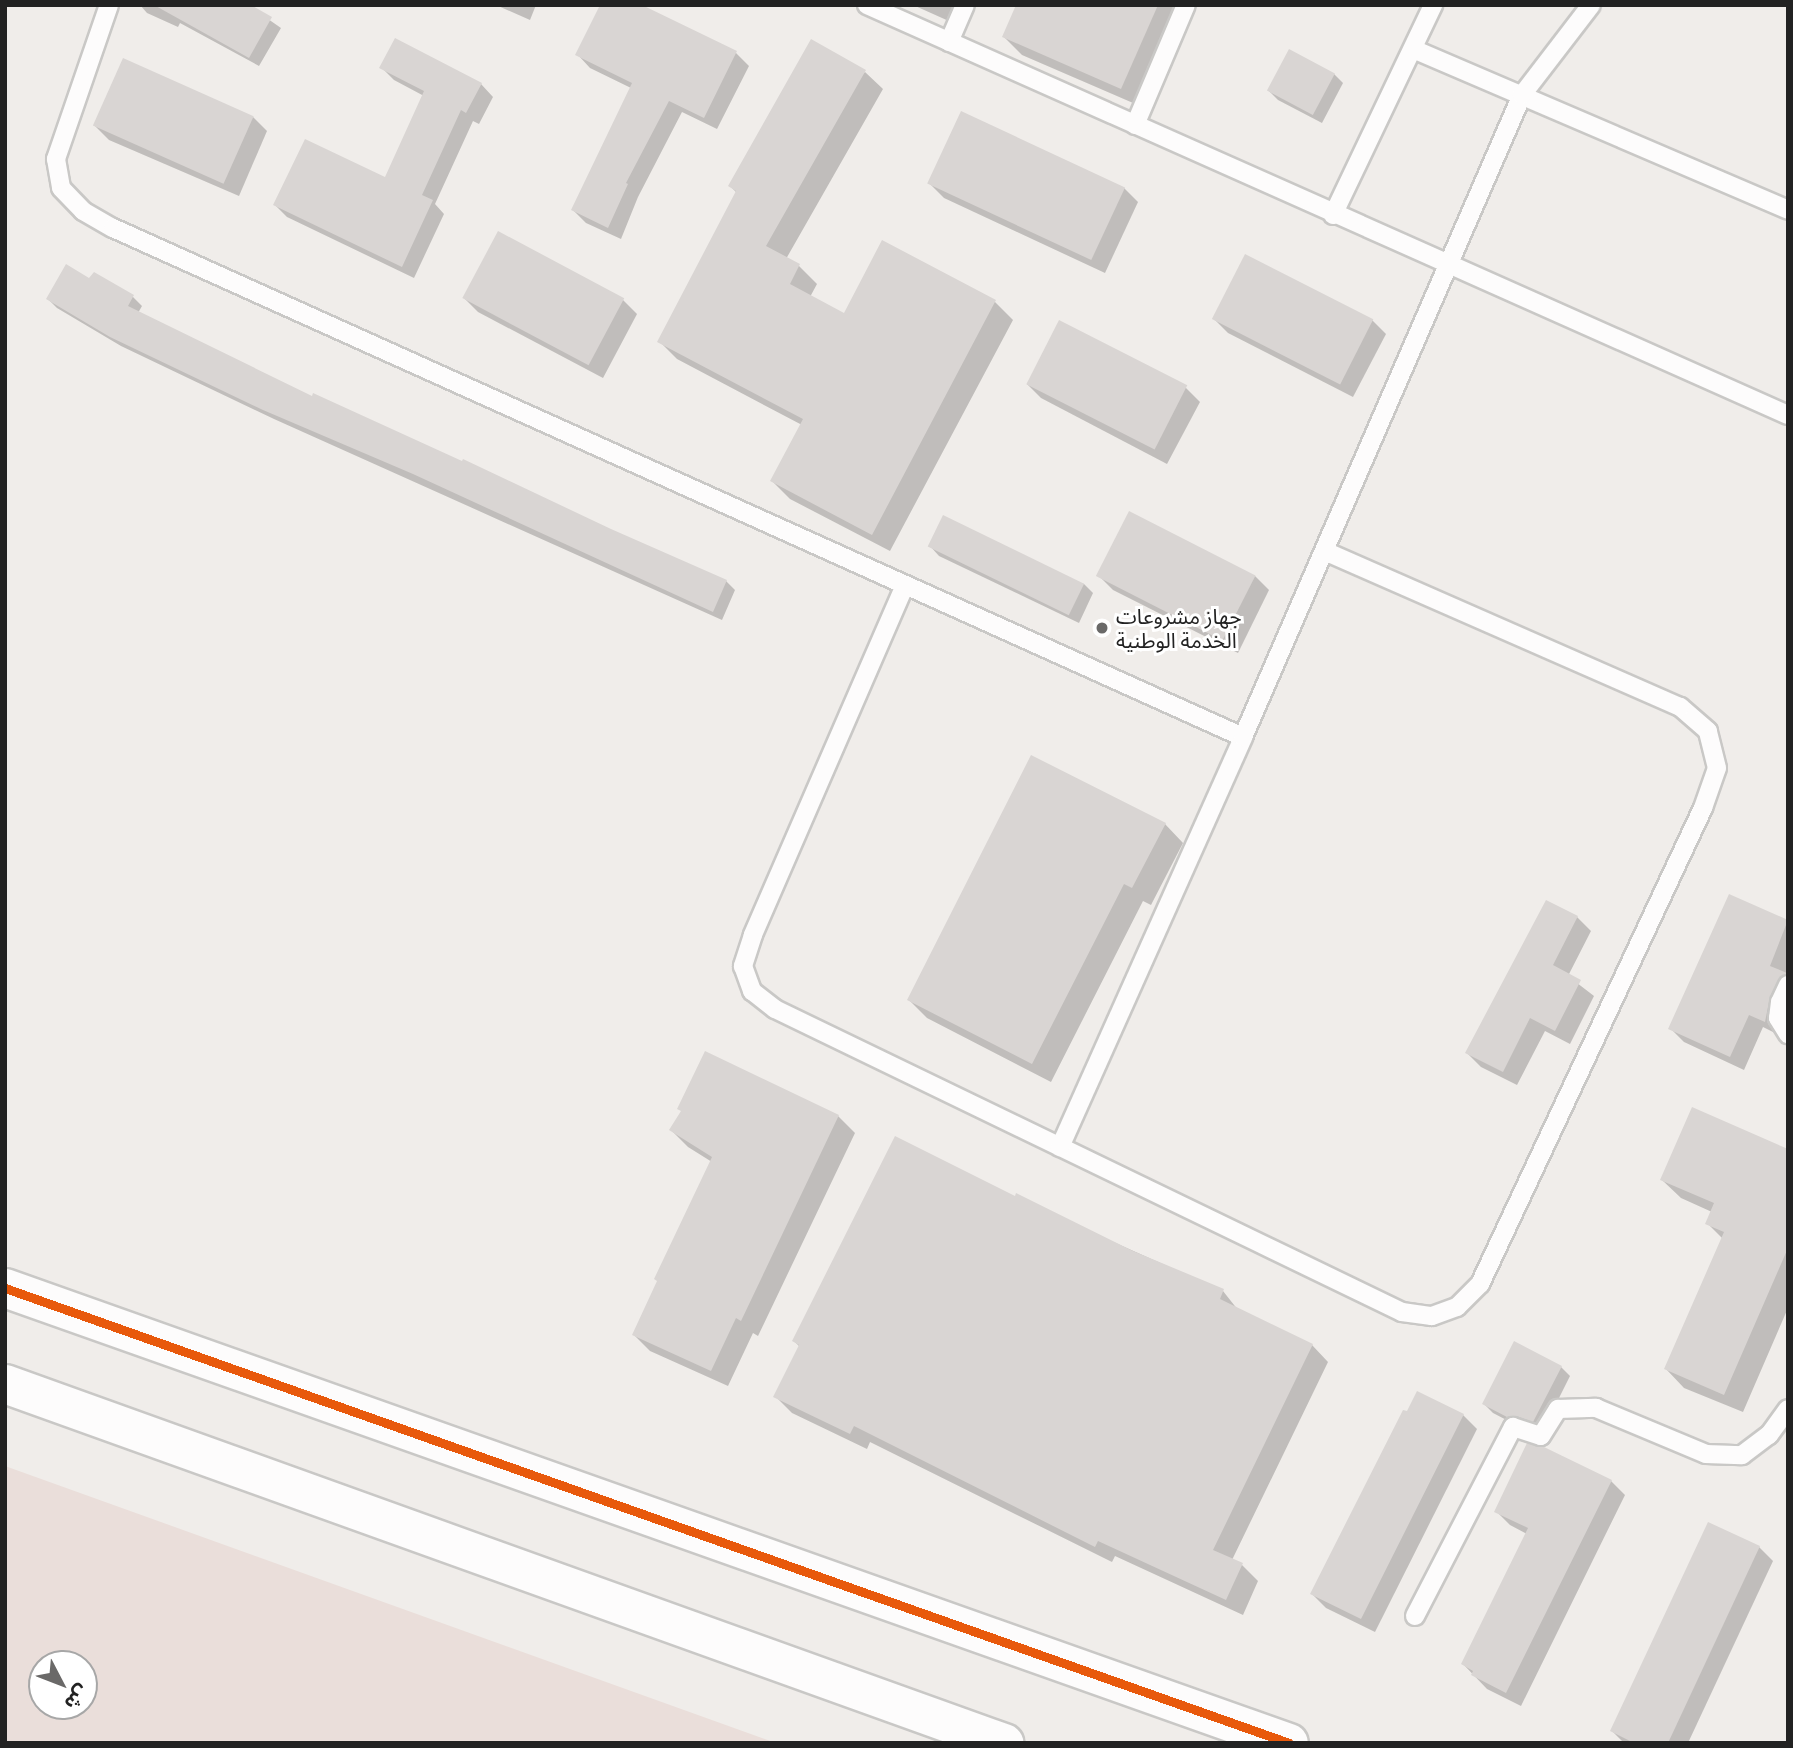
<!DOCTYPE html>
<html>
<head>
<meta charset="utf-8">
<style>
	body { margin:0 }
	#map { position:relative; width:1793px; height:1748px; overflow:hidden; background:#f0edea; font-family:"Titillium Web","Noto Sans Arabic",sans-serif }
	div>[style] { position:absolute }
	.military>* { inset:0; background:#eadeda }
	.shadow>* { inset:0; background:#0003 }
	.building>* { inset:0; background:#d9d5d3; transform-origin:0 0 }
	.roads { filter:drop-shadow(2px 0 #c9c8c6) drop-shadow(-2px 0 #c9c8c6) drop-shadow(0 2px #c9c8c6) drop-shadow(0 -2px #c9c8c6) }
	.service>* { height:18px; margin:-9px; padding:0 9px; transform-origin:9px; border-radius:9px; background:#fdfcfc }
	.tertiary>* { height:38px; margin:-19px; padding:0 19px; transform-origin:19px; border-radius:19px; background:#fdfcfc }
	.cycleway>* { height:9px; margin:-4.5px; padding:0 4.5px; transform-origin:4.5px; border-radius:4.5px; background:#e8590c }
	.dots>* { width:19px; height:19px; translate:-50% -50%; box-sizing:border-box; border:4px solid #fff; border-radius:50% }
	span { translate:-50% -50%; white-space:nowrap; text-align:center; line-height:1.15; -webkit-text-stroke:6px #fff; paint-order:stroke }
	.poi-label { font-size:21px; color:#222 }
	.left { translate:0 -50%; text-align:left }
	.frame { position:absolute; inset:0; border:7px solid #222; pointer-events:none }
	.north { position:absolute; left:28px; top:1650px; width:70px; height:70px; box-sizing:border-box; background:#fff; border:2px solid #a7a7a7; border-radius:50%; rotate:132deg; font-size:19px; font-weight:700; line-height:28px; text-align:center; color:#222 }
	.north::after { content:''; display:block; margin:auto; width:24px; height:32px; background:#6a6968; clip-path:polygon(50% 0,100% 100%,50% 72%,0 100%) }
</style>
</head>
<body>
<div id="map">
	<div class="military">
		<i style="clip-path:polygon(evenodd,5px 1466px,776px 1743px,5px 1743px,5px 1466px,42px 1664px,84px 1664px,84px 1706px,42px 1706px,42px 1664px)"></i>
	</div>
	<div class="shadow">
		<i style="clip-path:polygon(140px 5px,248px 5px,281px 28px,259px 66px,180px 23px,178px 27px,147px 13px)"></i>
		<i style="clip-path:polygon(496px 5px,536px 5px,530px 20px)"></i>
		<i style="clip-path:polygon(913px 5px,958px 5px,951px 22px)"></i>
		<i style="clip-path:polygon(1018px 5px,1184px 5px,1140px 106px,1022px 55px,1004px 37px)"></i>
		<i style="clip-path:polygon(736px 53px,749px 66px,717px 129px,682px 112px,638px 197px,621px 239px,586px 223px,573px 210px,631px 88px,590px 68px,578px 55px)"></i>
		<i style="clip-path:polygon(381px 67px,481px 84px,493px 97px,479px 124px,473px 121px,435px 204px,444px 214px,414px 278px,287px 217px,275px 205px,386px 179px,424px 96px,394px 80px)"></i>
		<i style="clip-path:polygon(865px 72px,883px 89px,786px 259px,799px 266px,817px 284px,810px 297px,844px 315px,995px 302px,1013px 320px,890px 551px,790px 499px,772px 481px,802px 425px,677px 359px,659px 341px,737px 193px,730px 186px)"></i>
		<i style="clip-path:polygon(1334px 74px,1343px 83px,1322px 123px,1278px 100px,1269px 91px)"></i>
		<i style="clip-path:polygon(253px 117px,267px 131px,239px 196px,109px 140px,95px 126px)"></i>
		<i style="clip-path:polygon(930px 184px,1124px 188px,1138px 202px,1105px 273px,944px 198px)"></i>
		<i style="clip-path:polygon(498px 233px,623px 300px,637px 314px,603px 378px,478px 312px,464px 298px)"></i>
		<i style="clip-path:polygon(90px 280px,133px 297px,142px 306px,138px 313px,313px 398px,726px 581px,735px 590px,722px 620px,274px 419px,121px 346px,57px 308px,48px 299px)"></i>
		<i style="clip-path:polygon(1214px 319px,1372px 320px,1386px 334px,1353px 397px,1228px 333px)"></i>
		<i style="clip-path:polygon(1027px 384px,1186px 388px,1200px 402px,1167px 464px,1041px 398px)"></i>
		<i style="clip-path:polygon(930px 546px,1084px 584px,1093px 593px,1079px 623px,939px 556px)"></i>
		<i style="clip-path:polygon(1099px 576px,1255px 576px,1269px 590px,1238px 653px,1113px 590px)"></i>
		<i style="clip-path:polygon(1165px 824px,1183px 843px,1151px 905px,1143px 901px,1051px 1082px,927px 1018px,909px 1000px)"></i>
		<i style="clip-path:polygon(1730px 897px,1788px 922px,1788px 977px,1779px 1035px,1763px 1027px,1744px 1070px,1684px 1042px,1670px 1028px)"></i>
		<i style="clip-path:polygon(1577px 917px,1591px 931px,1568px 976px,1594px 996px,1570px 1044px,1545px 1031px,1517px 1085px,1481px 1067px,1467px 1053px)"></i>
		<i style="clip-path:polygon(705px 1053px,838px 1116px,855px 1133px,758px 1336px,753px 1333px,728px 1386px,650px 1351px,634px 1335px,712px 1162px,688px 1147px,671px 1130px,683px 1112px)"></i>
		<i style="clip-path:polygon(1788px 1150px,1788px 1308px,1743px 1412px,1684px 1388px,1666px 1369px,1723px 1239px,1707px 1223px,1712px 1212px,1681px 1198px,1662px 1180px)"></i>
		<i style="clip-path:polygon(1015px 1198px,1223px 1291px,1238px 1310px,1312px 1345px,1328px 1362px,1232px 1560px,1242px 1565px,1258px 1581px,1243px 1615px,1115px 1556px,1112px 1562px,870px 1442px,867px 1449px,792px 1413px,775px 1396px,800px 1347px,794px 1341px)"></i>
		<i style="clip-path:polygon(1561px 1367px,1570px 1376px,1543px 1430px,1518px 1426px,1493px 1413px,1484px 1404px)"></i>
		<i style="clip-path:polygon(1463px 1415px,1477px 1429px,1375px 1632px,1326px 1608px,1312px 1594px)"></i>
		<i style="clip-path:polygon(1611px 1481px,1625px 1495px,1521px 1706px,1487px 1689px,1463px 1664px,1527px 1534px,1510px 1525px,1496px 1511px)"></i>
		<i style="clip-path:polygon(1759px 1547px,1773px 1561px,1688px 1743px,1624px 1743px,1612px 1731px)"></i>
	</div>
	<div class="building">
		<i style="clip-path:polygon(154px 5px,251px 5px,272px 17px,249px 58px)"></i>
		<i style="clip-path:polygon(600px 5px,642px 5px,737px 51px,704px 118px,669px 101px,626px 183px,628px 184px,608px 228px,571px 210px,632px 83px,575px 55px)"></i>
		<i style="clip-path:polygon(1016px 5px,1158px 5px,1121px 89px,1002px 37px)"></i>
		<i style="clip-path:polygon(395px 38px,482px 83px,466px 113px,461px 110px,422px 195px,433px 200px,402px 267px,273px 205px,305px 139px,385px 177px,424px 91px,379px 68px)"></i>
		<i style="clip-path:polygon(811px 39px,866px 70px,766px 246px,800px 264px,790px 284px,844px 313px,882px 240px,996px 300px,872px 535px,770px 481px,803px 419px,657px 342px,736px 191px,728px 186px)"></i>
		<i style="left:1289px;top:49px;width:52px;height:47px;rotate:28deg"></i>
		<i style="left:123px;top:58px;width:143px;height:74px;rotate:24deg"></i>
		<i style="left:961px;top:111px;width:181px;height:80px;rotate:25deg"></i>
		<i style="left:498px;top:231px;width:143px;height:76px;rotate:28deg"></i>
		<i style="left:1245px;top:254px;width:144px;height:73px;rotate:27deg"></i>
		<i style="clip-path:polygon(66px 264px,89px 278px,94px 272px,134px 295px,128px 306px,312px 396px,313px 393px,462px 461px,463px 459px,611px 529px,727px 580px,713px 612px,413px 474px,263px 410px,110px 337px,46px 299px)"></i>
		<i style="left:1059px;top:320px;width:144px;height:72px;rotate:27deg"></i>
		<i style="left:1129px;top:511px;width:142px;height:73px;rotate:27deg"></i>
		<i style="left:943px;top:515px;width:157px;height:35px;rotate:26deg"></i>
		<i style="clip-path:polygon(1031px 755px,1166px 823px,1132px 888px,1124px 884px,1032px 1064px,907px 1000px)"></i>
		<i style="clip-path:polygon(1729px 894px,1788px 920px,1770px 966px,1787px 973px,1778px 980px,1770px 997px,1765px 1022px,1749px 1015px,1730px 1057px,1668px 1029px)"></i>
		<i style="clip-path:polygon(1546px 900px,1578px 916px,1553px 965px,1581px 980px,1555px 1031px,1530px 1018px,1503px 1072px,1465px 1053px)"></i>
		<i style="clip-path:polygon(705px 1051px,839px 1115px,741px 1321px,736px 1318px,711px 1371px,632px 1335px,657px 1281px,654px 1279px,712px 1157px,669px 1130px,681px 1111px,677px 1109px)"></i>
		<i style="clip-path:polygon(1692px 1107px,1788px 1149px,1788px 1248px,1724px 1395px,1664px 1369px,1724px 1232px,1705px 1224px,1714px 1203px,1660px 1180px)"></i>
		<i style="clip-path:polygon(895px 1136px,1015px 1196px,1016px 1193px,1133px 1251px,1224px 1289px,1220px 1299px,1313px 1344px,1213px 1550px,1243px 1563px,1226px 1600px,1098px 1541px,1095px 1547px,854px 1426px,850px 1434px,773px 1397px,799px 1345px,792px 1341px)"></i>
		<i style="clip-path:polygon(1514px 1341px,1562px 1366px,1533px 1422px,1516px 1416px,1507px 1417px,1482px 1404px)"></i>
		<i style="clip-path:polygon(1417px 1391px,1464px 1414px,1361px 1619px,1310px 1594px,1403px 1410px,1407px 1411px)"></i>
		<i style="clip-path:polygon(1527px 1443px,1544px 1447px,1612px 1480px,1506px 1693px,1471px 1675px,1473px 1671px,1461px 1664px,1528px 1528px,1494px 1512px)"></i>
		<i style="clip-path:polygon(1708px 1522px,1760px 1546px,1668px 1743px,1634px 1743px,1610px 1731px)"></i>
	</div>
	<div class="roads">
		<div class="service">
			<i style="left:109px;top:5px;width:163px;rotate:109deg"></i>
			<i style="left:56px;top:159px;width:29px;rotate:80deg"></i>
			<i style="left:61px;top:188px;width:32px;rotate:46deg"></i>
			<i style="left:83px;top:211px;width:34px;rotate:30deg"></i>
			<i style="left:113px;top:228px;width:1239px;rotate:24.25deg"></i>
			<i style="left:867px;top:5px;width:1008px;rotate:24deg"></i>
			<i style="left:949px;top:42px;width:40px;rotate:-66.6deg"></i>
			<i style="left:1413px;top:49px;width:408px;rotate:23.2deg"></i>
			<i style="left:1135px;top:125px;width:130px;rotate:-67deg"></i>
			<i style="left:1333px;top:215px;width:233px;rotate:-64.5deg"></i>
			<i style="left:905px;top:585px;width:382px;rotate:113.5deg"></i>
			<i style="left:753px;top:935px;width:33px;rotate:108deg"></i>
			<i style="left:743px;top:966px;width:27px;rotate:70deg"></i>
			<i style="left:752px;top:991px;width:29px;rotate:38deg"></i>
			<i style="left:775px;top:1009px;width:696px;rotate:25.79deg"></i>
			<i style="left:1402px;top:1312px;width:30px;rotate:8deg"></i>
			<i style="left:1432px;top:1316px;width:27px;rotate:-20deg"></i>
			<i style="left:1457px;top:1307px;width:33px;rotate:-45deg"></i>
			<i style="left:1480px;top:1284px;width:526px;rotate:-64.9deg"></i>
			<i style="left:1703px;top:808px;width:42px;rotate:-70.7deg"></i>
			<i style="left:1717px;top:768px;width:38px;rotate:-104deg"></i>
			<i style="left:1708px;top:731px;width:37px;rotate:-139deg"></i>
			<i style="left:1680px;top:707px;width:388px;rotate:-156.3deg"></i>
			<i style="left:1788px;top:985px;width:19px;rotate:115deg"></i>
			<i style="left:1780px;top:1002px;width:16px;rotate:97deg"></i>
			<i style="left:1778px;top:1018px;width:19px;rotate:58deg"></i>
			<i style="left:1060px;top:1147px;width:449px;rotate:-65.9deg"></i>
			<i style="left:1243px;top:737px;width:700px;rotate:-66.51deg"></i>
			<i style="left:1522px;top:95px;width:113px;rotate:-52.5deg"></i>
			<i style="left:1415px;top:1616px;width:213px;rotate:-62.6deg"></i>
			<i style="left:1513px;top:1427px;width:29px;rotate:18deg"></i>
			<i style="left:1541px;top:1436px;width:32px;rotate:-58deg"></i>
			<i style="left:1558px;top:1409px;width:38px;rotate:-2deg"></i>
			<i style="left:1596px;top:1408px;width:119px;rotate:22.7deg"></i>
			<i style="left:1706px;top:1454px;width:36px;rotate:2deg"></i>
			<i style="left:1742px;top:1455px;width:34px;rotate:-37deg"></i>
			<i style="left:1769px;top:1435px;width:32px;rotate:-54deg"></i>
		</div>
		<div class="tertiary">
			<i style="left:5px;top:1288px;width:1362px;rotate:19.51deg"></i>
			<i style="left:5px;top:1384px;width:1062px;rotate:19.77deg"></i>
		</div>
	</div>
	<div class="cycleway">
		<i style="left:5px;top:1288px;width:1362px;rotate:19.51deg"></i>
	</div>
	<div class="dots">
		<i style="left:1102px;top:628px;background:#6a6968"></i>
	</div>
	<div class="poi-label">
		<span class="left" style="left:1116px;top:628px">جهاز مشروعات<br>الخدمة الوطنية</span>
	</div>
	<div class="frame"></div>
	<div class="north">ش</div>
</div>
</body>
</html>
